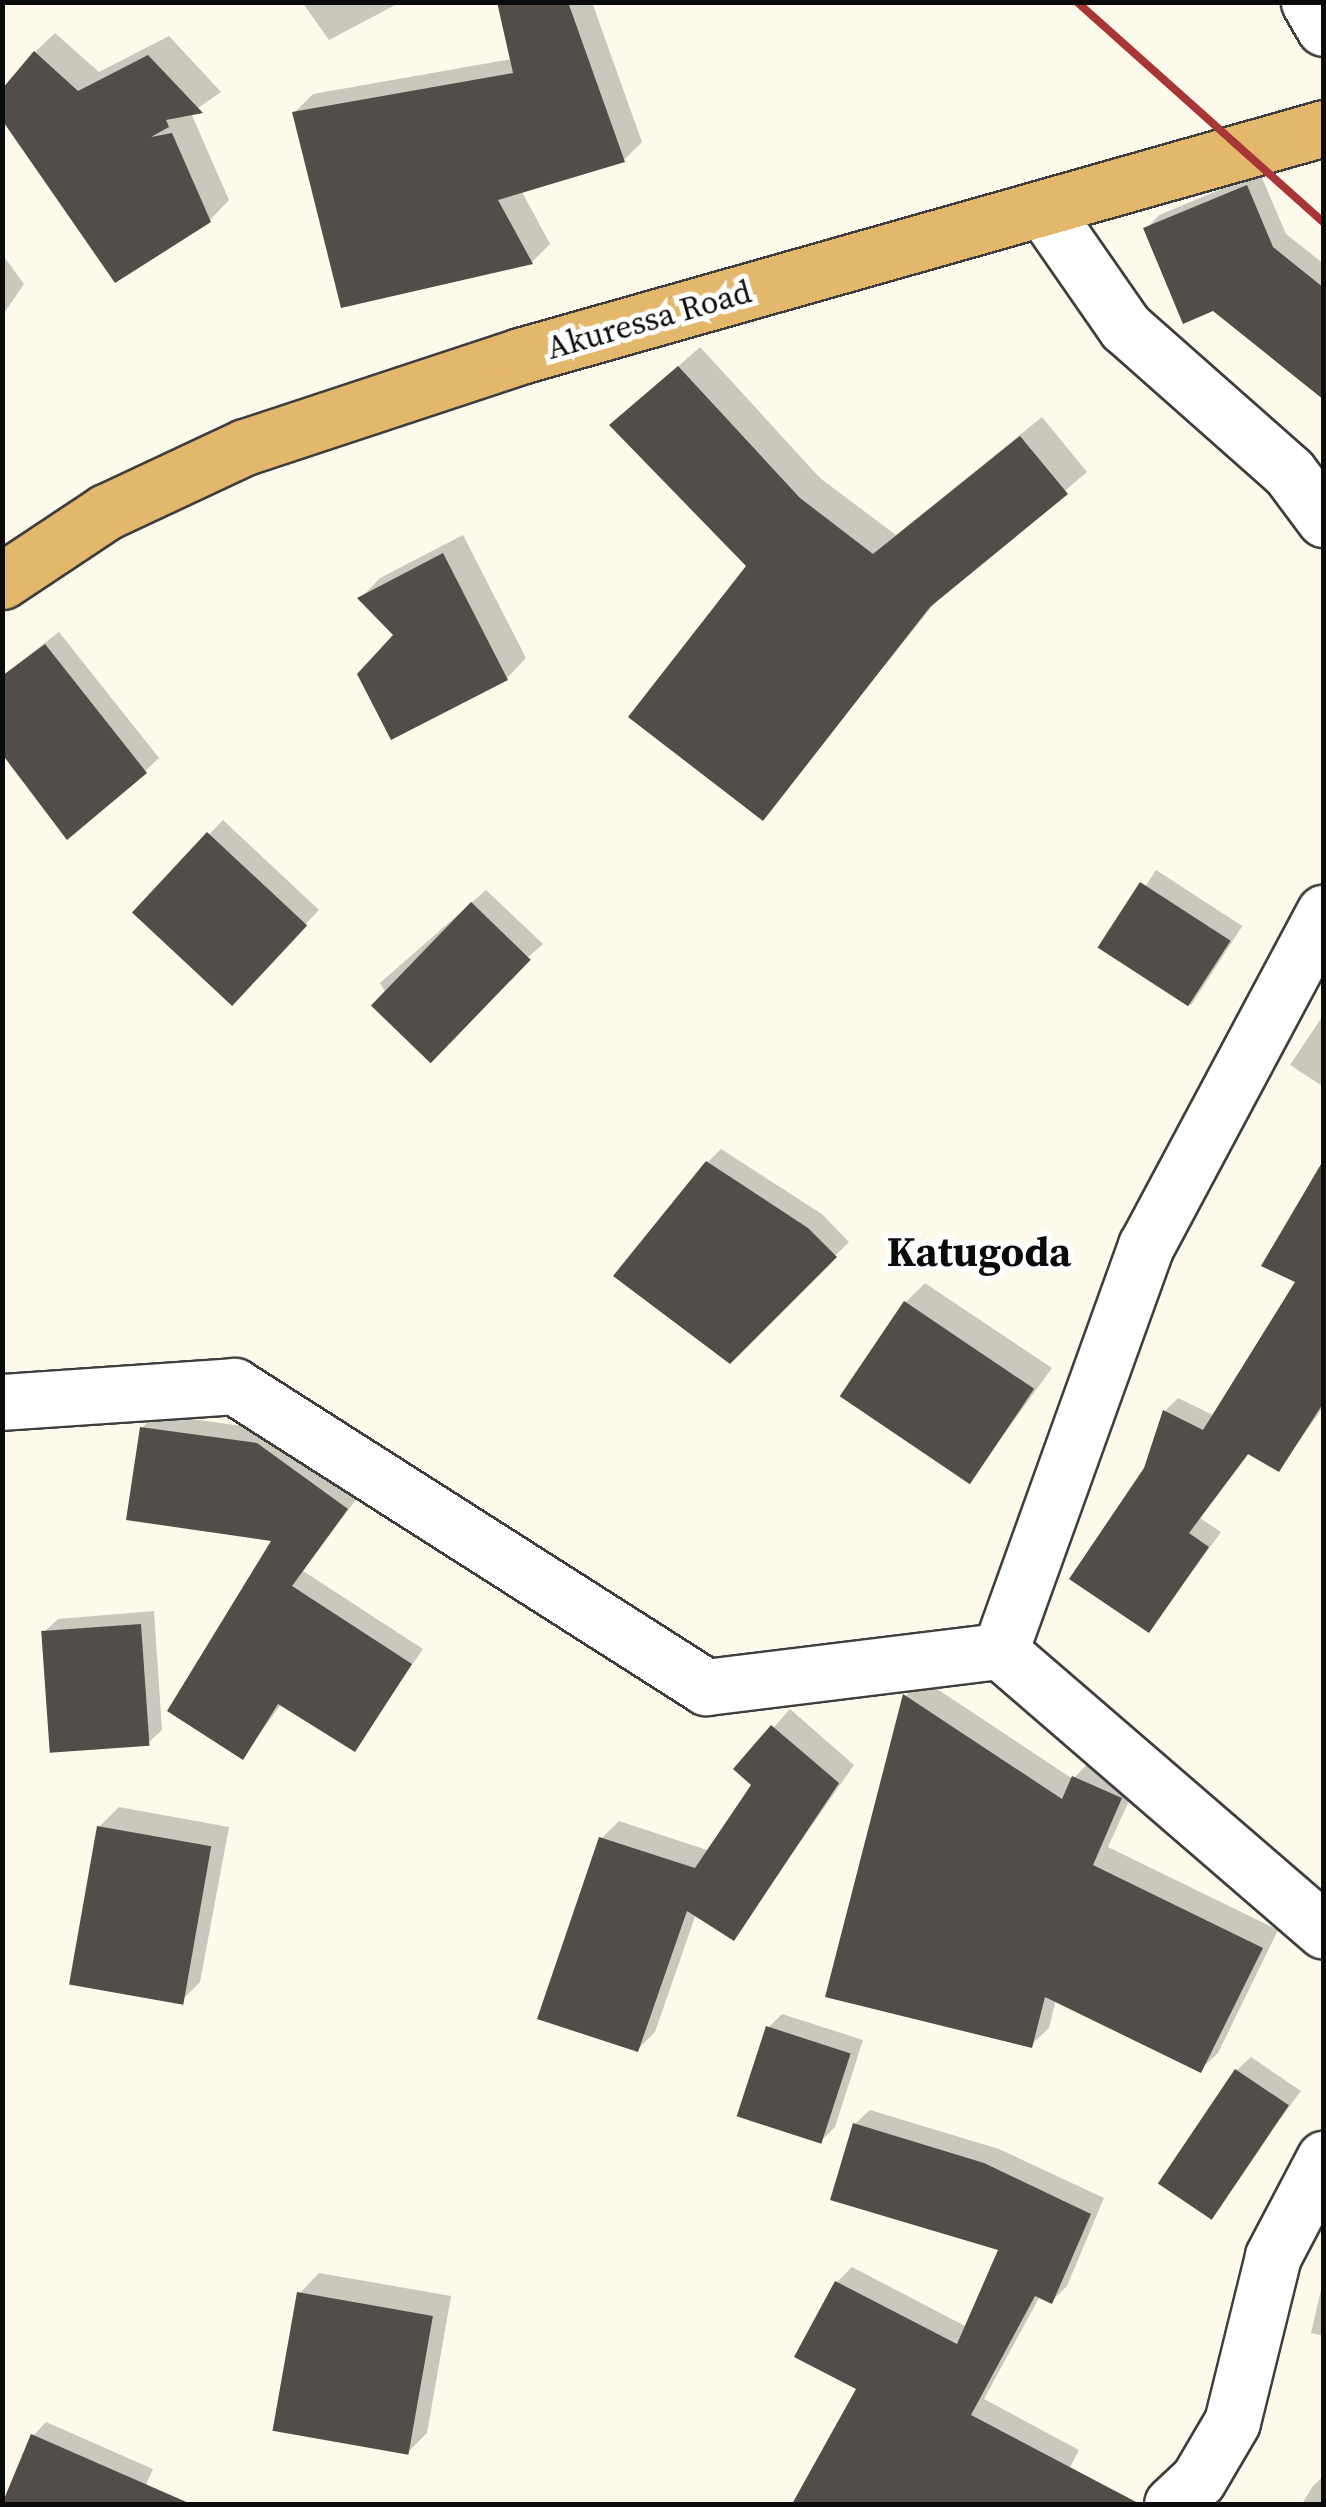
<!DOCTYPE html>
<html>
<head>
<meta charset="utf-8">
<style>
	body { margin:0 }
	#map { position:relative; width:1326px; height:2507px; overflow:hidden; background:#fdfaec; font-family:"Source Serif 4",serif }
	div>[style] { position:absolute }
	.shadow>* { inset:0; background:#0003; transform-origin:0 0 }
	.building>* { inset:0; background:#524d49; transform-origin:0 0 }
	.roads { filter:drop-shadow(2px 0 #3e3e3e) drop-shadow(-2px 0 #3e3e3e) drop-shadow(0 2px #3e3e3e) drop-shadow(0 -2px #3e3e3e) }
	.minor>* { height:55px; margin:-27.5px; padding:0 27.5px; transform-origin:27.5px; border-radius:27.5px; background:#fff }
	.trunk>* { height:55px; margin:-27.5px; padding:0 27.5px; transform-origin:27.5px; border-radius:27.5px; background:#e4b86c }
	.rail>* { height:8px; margin:-4px; padding:0 4px; transform-origin:4px; border-radius:4px; background:#a93637 }
	span { translate:-50% -50%; white-space:nowrap; text-align:center; line-height:1.15; -webkit-text-stroke:10px #fff; paint-order:stroke }
	.street-label { font-size:32px; color:#0b0b0b }
	.district-label { font-size:42px; color:#0b0b0b; font-weight:700 }
	.frame { position:absolute; inset:0; border:5px solid #0b0b0b; pointer-events:none }
</style>
</head>
<body>
<div id="map">
	<div class="shadow">
		<i style="clip-path:polygon(302px 2px,401px 2px,329px 40px)"></i>
		<i style="clip-path:polygon(514px 2px,592px 2px,642px 142px,624px 160px,521px 190px,550px 244px,532px 262px,343px 305px,295px 112px,313px 94px,512px 59px)"></i>
		<i style="clip-path:polygon(55px 33px,99px 72px,169px 36px,221px 92px,191px 113px,229px 200px,210px 220px,35px 52px)"></i>
		<i style="clip-path:polygon(1260px 173px,1286px 234px,1324px 264px,1324px 396px,1146px 229px,1159px 215px)"></i>
		<i style="clip-path:polygon(2px 254px,24px 284px,2px 316px)"></i>
		<i style="clip-path:polygon(700px 347px,820px 478px,896px 535px,1042px 417px,1087px 472px,942px 594px,763px 817px,749px 566px,612px 425px)"></i>
		<i style="clip-path:polygon(463px 535px,526px 658px,507px 678px,396px 635px,361px 598px,380px 578px)"></i>
		<i style="clip-path:polygon(59px 632px,159px 758px,145px 771px,2px 676px)"></i>
		<i style="clip-path:polygon(223px 820px,319px 910px,245px 989px,135px 912px)"></i>
		<i style="left:1156px;top:870px;width:103px;height:94px;rotate:33deg"></i>
		<i style="clip-path:polygon(486px 890px,543px 944px,420px 1053px,380px 983px)"></i>
		<i style="clip-path:polygon(1324px 1014px,1324px 1087px,1290px 1065px)"></i>
		<i style="clip-path:polygon(721px 1149px,822px 1214px,849px 1242px,730px 1360px,707px 1163px)"></i>
		<i style="clip-path:polygon(1324px 1164px,1324px 1406px,1279px 1469px,1250px 1452px,1200px 1518px,1221px 1532px,1149px 1630px,1147px 1469px,1165px 1411px,1178px 1398px,1215px 1416px,1299px 1281px)"></i>
		<i style="clip-path:polygon(925px 1283px,1052px 1368px,969px 1482px,905px 1303px)"></i>
		<i style="clip-path:polygon(156px 1414px,271px 1430px,360px 1494px,303px 1571px,423px 1649px,354px 1749px,282px 1703px,243px 1757px,275px 1539px,142px 1428px)"></i>
		<i style="clip-path:polygon(154px 1611px,162px 1730px,148px 1743px,44px 1632px,58px 1619px)"></i>
		<i style="clip-path:polygon(922px 1679px,1073px 1779px,1091px 1760px,1138px 1781px,1108px 1847px,1278px 1930px,1218px 2053px,1200px 2070px,1056px 1999px,1049px 2028px,1031px 2045px,828px 1995px,906px 1696px)"></i>
		<i style="clip-path:polygon(790px 1709px,854px 1765px,733px 1938px,696px 1914px,655px 2032px,638px 2049px,602px 1838px,619px 1821px,710px 1851px,754px 1784px,737px 1769px)"></i>
		<i style="clip-path:polygon(119px 1807px,229px 1827px,200px 1982px,180px 2002px,99px 1827px)"></i>
		<i style="clip-path:polygon(782px 2014px,863px 2040px,835px 2127px,821px 2141px,769px 2027px)"></i>
		<i style="clip-path:polygon(1251px 2057px,1301px 2091px,1209px 2215px,1237px 2070px)"></i>
		<i style="clip-path:polygon(870px 2110px,999px 2149px,1104px 2198px,1067px 2286px,1052px 2301px,1040px 2296px,984px 2399px,1079px 2450px,1051px 2504px,822px 2504px,801px 2493px,859px 2388px,797px 2356px,837px 2282px,852px 2267px,967px 2327px,1001px 2249px,855px 2124px)"></i>
		<i style="clip-path:polygon(319px 2273px,451px 2296px,427px 2433px,407px 2453px,300px 2293px)"></i>
		<i style="clip-path:polygon(1324px 2277px,1324px 2336px,1311px 2333px)"></i>
		<i style="clip-path:polygon(46px 2422px,153px 2469px,137px 2504px,2px 2504px,33px 2436px)"></i>
		<i style="clip-path:polygon(1324px 2476px,1324px 2504px,1302px 2504px,1313px 2486px)"></i>
	</div>
	<div class="building">
		<i style="clip-path:polygon(497px 2px,568px 2px,625px 162px,498px 200px,533px 264px,341px 308px,292px 112px,513px 73px)"></i>
		<i style="clip-path:polygon(34px 51px,78px 91px,148px 55px,203px 113px,166px 120px,169px 127px,151px 137px,172px 133px,211px 222px,115px 283px,2px 120px,2px 89px)"></i>
		<i style="clip-path:polygon(1247px 185px,1273px 247px,1324px 288px,1324px 400px,1213px 311px,1183px 324px,1143px 228px)"></i>
		<i style="clip-path:polygon(678px 366px,800px 498px,873px 554px,1020px 436px,1068px 494px,930px 607px,763px 821px,628px 717px,746px 566px,609px 425px)"></i>
		<i style="clip-path:polygon(443px 553px,508px 680px,391px 740px,357px 674px,393px 635px,357px 598px)"></i>
		<i style="clip-path:polygon(45px 644px,147px 773px,67px 840px,2px 754px,2px 676px)"></i>
		<i style="left:207px;top:832px;width:137px;height:110px;rotate:43deg"></i>
		<i style="left:1140px;top:882px;width:108px;height:78px;rotate:33deg"></i>
		<i style="left:471px;top:902px;width:83px;height:144px;rotate:44deg"></i>
		<i style="clip-path:polygon(1324px 1159px,1324px 1402px,1279px 1472px,1248px 1454px,1189px 1533px,1209px 1547px,1149px 1633px,1069px 1579px,1144px 1468px,1163px 1410px,1203px 1430px,1295px 1282px,1261px 1266px)"></i>
		<i style="clip-path:polygon(706px 1161px,808px 1228px,837px 1257px,730px 1364px,613px 1276px)"></i>
		<i style="left:904px;top:1301px;width:157px;height:115px;rotate:34deg"></i>
		<i style="clip-path:polygon(140px 1427px,257px 1443px,348px 1509px,292px 1586px,412px 1664px,355px 1752px,278px 1704px,243px 1760px,167px 1711px,271px 1541px,126px 1520px)"></i>
		<i style="left:141px;top:1624px;width:122px;height:100px;rotate:86deg"></i>
		<i style="clip-path:polygon(903px 1694px,1062px 1799px,1072px 1776px,1122px 1798px,1093px 1865px,1263px 1948px,1201px 2073px,1045px 1997px,1032px 2048px,825px 1997px)"></i>
		<i style="clip-path:polygon(771px 1725px,839px 1783px,734px 1941px,687px 1911px,638px 2052px,537px 2019px,599px 1837px,695px 1868px,751px 1785px,733px 1769px)"></i>
		<i style="left:97px;top:1826px;width:116px;height:161px;rotate:10deg"></i>
		<i style="left:766px;top:2026px;width:89px;height:95px;rotate:18deg"></i>
		<i style="left:1235px;top:2069px;width:65px;height:138px;rotate:34deg"></i>
		<i style="clip-path:polygon(853px 2123px,984px 2163px,1091px 2214px,1052px 2304px,1035px 2296px,971px 2415px,1140px 2504px,792px 2504px,856px 2389px,794px 2357px,835px 2281px,957px 2344px,998px 2250px,830px 2200px)"></i>
		<i style="left:297px;top:2292px;width:138px;height:141px;rotate:10deg"></i>
		<i style="clip-path:polygon(31px 2434px,191px 2504px,2px 2504px)"></i>
	</div>
	<div class="roads">
		<div class="minor">
			<i style="left:1309px;top:2px;width:30px;rotate:60deg"></i>
			<i style="left:1043px;top:209px;width:144px;rotate:55.2deg"></i>
			<i style="left:1125px;top:327px;width:219px;rotate:41.5deg"></i>
			<i style="left:1289px;top:472px;width:59px;rotate:53.3deg"></i>
			<i style="left:2px;top:1402px;width:233px;rotate:-3.9deg"></i>
			<i style="left:234px;top:1386px;width:560px;rotate:32.53deg"></i>
			<i style="left:706px;top:1687px;width:296px;rotate:-7deg"></i>
			<i style="left:1000px;top:1651px;width:428px;rotate:40.8deg"></i>
			<i style="left:1000px;top:1651px;width:431px;rotate:-70.2deg"></i>
			<i style="left:1146px;top:1246px;width:378px;rotate:-61.9deg"></i>
			<i style="left:1172px;top:2504px;width:35px;rotate:-43deg"></i>
			<i style="left:1198px;top:2480px;width:67px;rotate:-59.6deg"></i>
			<i style="left:1232px;top:2422px;width:171px;rotate:-76.1deg"></i>
			<i style="left:1273px;top:2256px;width:110px;rotate:-62.3deg"></i>
		</div>
		<div class="trunk">
			<i style="left:2px;top:581px;width:125px;rotate:-33.6deg"></i>
			<i style="left:106px;top:512px;width:153px;rotate:-25.1deg"></i>
			<i style="left:245px;top:447px;width:290px;rotate:-18.3deg"></i>
			<i style="left:520px;top:356px;width:836px;rotate:-15.83deg"></i>
		</div>
	</div>
	<div class="rail">
		<i style="left:1077px;top:2px;width:331px;rotate:41.8deg"></i>
	</div>
	<div class="street-label">
		<span style="left:649px;top:320px;rotate:-16deg">Akuressa Road</span>
	</div>
	<div class="district-label">
		<span style="left:979px;top:1251px">Katugoda</span>
	</div>
	<div class="frame"></div>
</div>
</body>
</html>
